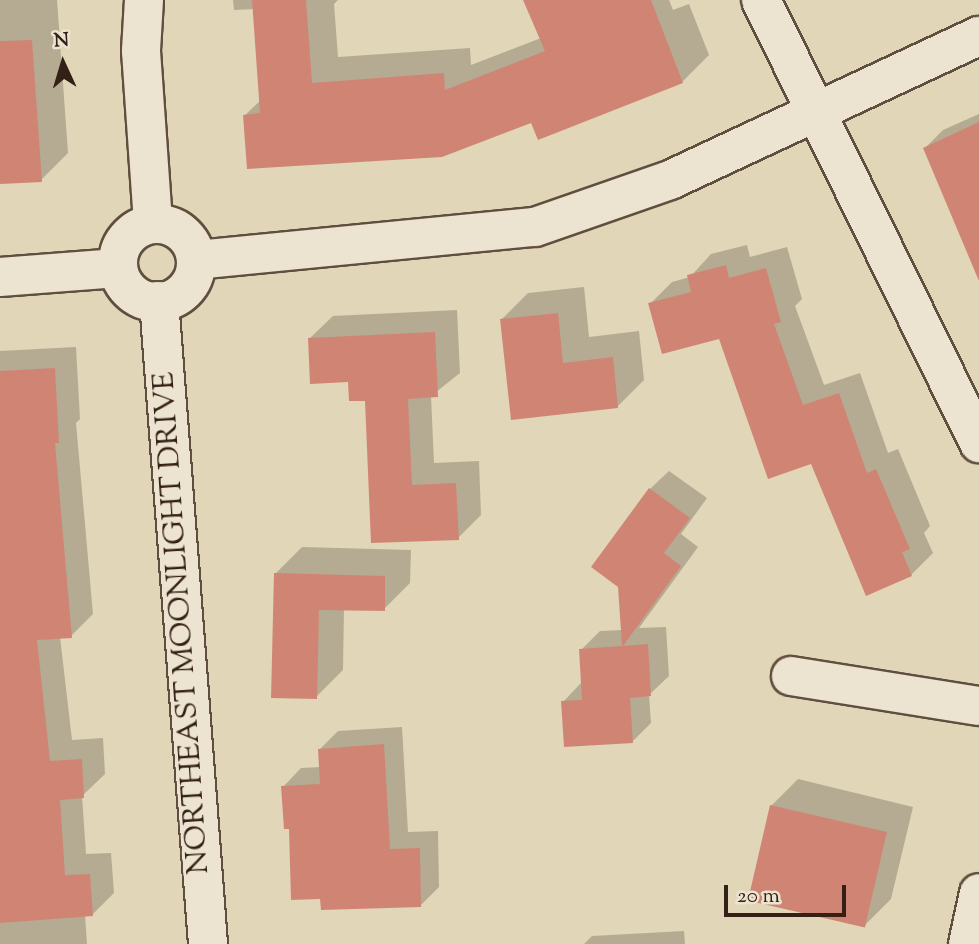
<!DOCTYPE html>
<html>
<head>
<meta charset="utf-8">
<style>
	body { margin:0 }
	#map { position:relative; width:979px; height:944px; overflow:hidden; background:#e1d6b7; font-family:"Sorts Mill Goudy",serif }
	div>[style] { position:absolute }
	.shadow>* { inset:0; background:#0003 }
	.building>* { inset:0; background:#d08574; transform-origin:0 0 }
	.roads { filter:drop-shadow(2px 0 #604e3e) drop-shadow(-2px 0 #604e3e) drop-shadow(0 2px #604e3e) drop-shadow(0 -2px #604e3e) }
	.minor>* { height:38px; margin:-19px; padding:0 19px; transform-origin:19px; border-radius:19px; background:#ece4d0 }
	.minor>.ring { margin:-19px; padding:0; box-sizing:content-box; background:none; border:38px solid #ece4d0; border-radius:50% }
	span { translate:-50% -50%; white-space:nowrap; text-align:center; line-height:1.15; -webkit-text-stroke:6px #ece4d0; paint-order:stroke }
	.street-label { font-size:30px; color:#352016 }
	.north { position:absolute; left:28px; top:28px; width:70px; height:70px; -webkit-text-stroke:5px #ece4d0; paint-order:stroke; rotate:356deg; font-size:19px; font-weight:700; line-height:28px; text-align:center; color:#352016 }
	.north::after { content:''; display:block; margin:auto; width:24px; height:32px; background:#352016; clip-path:polygon(50% 0,100% 100%,50% 72%,0 100%) }
	.scale { position:absolute; left:724px; top:885px; width:122px; height:32px; box-sizing:border-box; border:4px solid #352016; border-top:0; padding-left:9px; font-size:21px; line-height:24px; white-space:nowrap; color:#352016; -webkit-text-stroke:5px #ece4d0; paint-order:stroke }
</style>
</head>
<body>
<div id="map">
	<div class="shadow">
		<i style="clip-path:polygon(0 0,57px 0,68px 153px,41px 180px,0 182px)"></i>
		<i style="clip-path:polygon(233px 0,338px 0,334px 4px,338px 57px,470px 48px,471px 65px,541px 38px,525px 0,669px 0,673px 10px,689px 4px,709px 55px,682px 82px,532px 121px,245px 115px,261px 100px,254px 9px,234px 10px)"></i>
		<i style="clip-path:polygon(979px 114px,979px 243px,925px 148px,943px 130px)"></i>
		<i style="clip-path:polygon(747px 245px,750px 257px,787px 247px,802px 299px,795px 306px,824px 385px,860px 373px,888px 453px,898px 449px,930px 526px,924px 533px,933px 553px,911px 575px,812px 462px,720px 337px,650px 304px,672px 282px,690px 277px,711px 254px)"></i>
		<i style="clip-path:polygon(584px 287px,589px 337px,639px 331px,644px 380px,617px 407px,502px 319px,528px 293px)"></i>
		<i style="clip-path:polygon(457px 310px,460px 373px,431px 396px,434px 463px,479px 461px,481px 515px,458px 538px,373px 542px,366px 399px,310px 338px,333px 316px)"></i>
		<i style="clip-path:polygon(76px 347px,80px 419px,76px 423px,93px 614px,71px 636px,60px 637px,72px 740px,103px 738px,105px 774px,82px 796px,86px 854px,111px 853px,114px 893px,92px 915px,85px 915px,87px 944px,0 944px,0 351px)"></i>
		<i style="clip-path:polygon(669px 471px,707px 498px,681px 534px,698px 547px,639px 628px,666px 627px,669px 676px,649px 695px,651px 723px,633px 741px,563px 702px,581px 683px,581px 650px,600px 631px,623px 630px,650px 489px)"></i>
		<i style="clip-path:polygon(302px 547px,411px 550px,410px 583px,384px 609px,344px 608px,343px 670px,316px 697px,275px 574px)"></i>
		<i style="clip-path:polygon(402px 727px,408px 832px,438px 831px,439px 887px,421px 905px,322px 897px,290px 827px,283px 787px,301px 768px,321px 767px,319px 750px,338px 731px)"></i>
		<i style="clip-path:polygon(798px 779px,913px 807px,891px 899px,864px 926px,771px 806px)"></i>
		<i style="clip-path:polygon(684px 931px,685px 944px,584px 944px,592px 936px)"></i>
	</div>
	<div class="building">
		<i style="clip-path:polygon(252px 0,306px 0,312px 83px,444px 73px,445px 90px,545px 51px,523px 0,651px 0,683px 83px,538px 140px,531px 123px,442px 157px,247px 169px,243px 115px,260px 113px)"></i>
		<i style="clip-path:polygon(32px 40px,42px 182px,0 184px,0 41px)"></i>
		<i style="clip-path:polygon(979px 122px,979px 281px,923px 148px)"></i>
		<i style="clip-path:polygon(726px 265px,729px 278px,766px 268px,781px 322px,774px 324px,803px 405px,839px 393px,867px 473px,876px 469px,910px 549px,902px 552px,912px 576px,866px 596px,811px 464px,768px 479px,719px 339px,662px 354px,648px 303px,691px 292px,687px 275px)"></i>
		<i style="clip-path:polygon(558px 313px,563px 363px,613px 357px,618px 408px,511px 420px,500px 319px)"></i>
		<i style="clip-path:polygon(435px 332px,438px 397px,408px 399px,412px 485px,456px 483px,459px 540px,371px 543px,365px 401px,349px 401px,348px 382px,310px 384px,308px 338px)"></i>
		<i style="clip-path:polygon(55px 368px,59px 443px,55px 443px,72px 638px,37px 640px,50px 761px,82px 759px,84px 798px,60px 800px,65px 875px,90px 874px,93px 916px,0 923px,0 371px)"></i>
		<i style="clip-path:polygon(649px 488px,690px 518px,664px 553px,681px 566px,623px 646px,648px 644px,651px 696px,630px 698px,633px 743px,564px 747px,561px 701px,582px 700px,579px 649px,622px 646px,618px 587px,591px 567px)"></i>
		<i style="clip-path:polygon(274px 573px,385px 576px,385px 611px,319px 610px,317px 699px,271px 698px)"></i>
		<i style="clip-path:polygon(384px 744px,390px 849px,420px 848px,421px 907px,321px 910px,320px 899px,291px 900px,289px 829px,284px 829px,281px 786px,320px 784px,318px 749px)"></i>
		<i style="left:770px;top:805px;width:120px;height:98px;rotate:13deg"></i>
	</div>
	<div class="roads">
		<div class="minor">
			<i style="left:144px;top:0;width:51px;rotate:93.4deg"></i>
			<i style="left:141px;top:51px;width:173px;rotate:86deg"></i>
			<i style="left:761px;top:0;width:494px;rotate:63.8deg"></i>
			<i class="ring" style="left:118px;top:224px;width:40px;height:40px"></i>
			<i style="left:196px;top:260px;width:341px;rotate:-5.6deg"></i>
			<i style="left:535px;top:227px;width:143px;rotate:-19.2deg"></i>
			<i style="left:670px;top:180px;width:341px;rotate:-25deg"></i>
			<i style="left:0;top:277px;width:118px;rotate:-4.4deg"></i>
			<i style="left:159px;top:301px;width:645px;rotate:85.64deg"></i>
			<i style="left:791px;top:676px;width:190px;rotate:9.1deg"></i>
			<i style="left:968px;top:944px;width:52px;rotate:-77.8deg"></i>
		</div>
	</div>
	<div class="street-label">
		<span style="left:183px;top:623px;rotate:-94deg">NORTHEAST MOONLIGHT DRIVE</span>
	</div>
	<div class="north">N</div>
	<div class="scale">20 m</div>
</div>
</body>
</html>
